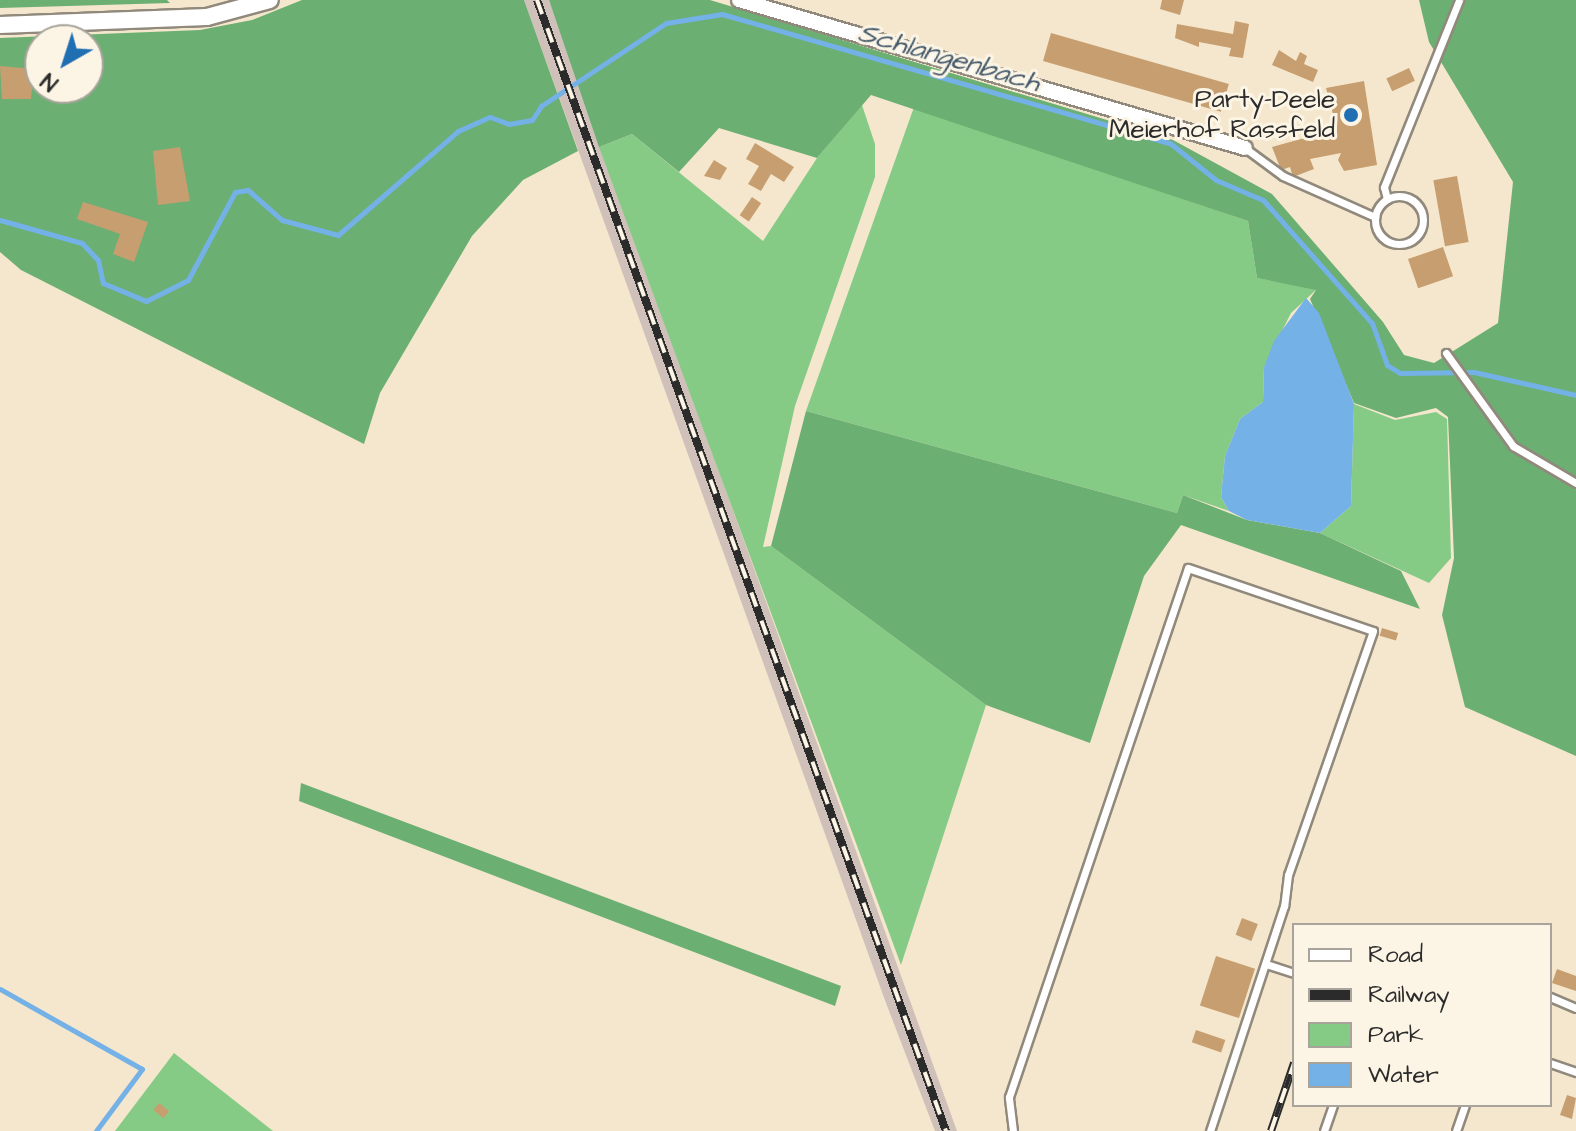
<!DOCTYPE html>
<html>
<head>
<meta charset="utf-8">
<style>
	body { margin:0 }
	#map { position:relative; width:1576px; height:1131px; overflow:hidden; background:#f5e7cd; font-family:"Architects Daughter",sans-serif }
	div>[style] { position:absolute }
	.industrial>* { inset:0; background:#cfc0ba }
	.green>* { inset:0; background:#85cb86 }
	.forest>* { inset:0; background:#6caf73 }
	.water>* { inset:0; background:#74b1e6 }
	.stream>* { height:5px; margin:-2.5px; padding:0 2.5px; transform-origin:2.5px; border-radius:2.5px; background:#74b1e6 }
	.building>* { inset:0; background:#c79e6f; transform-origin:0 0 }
	.roads { filter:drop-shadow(2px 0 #90897c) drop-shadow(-2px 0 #90897c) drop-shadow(0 2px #90897c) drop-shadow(0 -2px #90897c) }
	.service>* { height:7px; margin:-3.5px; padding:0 3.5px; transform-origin:3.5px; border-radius:3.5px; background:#fff }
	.service>.ring { margin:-3.5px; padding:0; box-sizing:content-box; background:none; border:7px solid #fff; border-radius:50% }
	.minor>* { height:14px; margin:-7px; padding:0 7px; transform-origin:7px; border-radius:7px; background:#fff }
	.tertiary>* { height:16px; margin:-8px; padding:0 8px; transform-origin:8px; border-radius:8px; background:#fff }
	.rail>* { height:8px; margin-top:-4px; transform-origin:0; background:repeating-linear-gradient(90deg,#fcf5e5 0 15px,#2b2b2b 0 30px); box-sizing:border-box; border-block:2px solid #2b2b2b }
	.dots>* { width:22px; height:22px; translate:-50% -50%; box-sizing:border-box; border:4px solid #fcf5e5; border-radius:50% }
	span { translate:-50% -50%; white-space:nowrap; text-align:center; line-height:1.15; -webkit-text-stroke:6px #fcf5e5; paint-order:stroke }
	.poi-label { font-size:26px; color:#2b2b2b }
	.right { translate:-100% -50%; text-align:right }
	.water-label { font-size:28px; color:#455a6c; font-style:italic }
	.legend { position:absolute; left:1292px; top:923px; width:260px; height:184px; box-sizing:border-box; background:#fcf5e5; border:2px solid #a8a49b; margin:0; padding:10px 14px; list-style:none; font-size:24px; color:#2b2b2b }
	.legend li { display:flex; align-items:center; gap:16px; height:40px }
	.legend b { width:40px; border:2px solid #a8a49b }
	.north { position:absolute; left:24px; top:24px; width:80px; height:80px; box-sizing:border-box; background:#fcf5e5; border:2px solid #a8a49b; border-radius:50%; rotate:219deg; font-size:22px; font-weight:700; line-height:32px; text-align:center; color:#2b2b2b }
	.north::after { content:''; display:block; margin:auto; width:28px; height:36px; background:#1f6fb2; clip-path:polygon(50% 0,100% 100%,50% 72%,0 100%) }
</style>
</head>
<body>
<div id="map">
	<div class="industrial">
		<i style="clip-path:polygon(524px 0,549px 0,957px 1131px,935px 1131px,886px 1003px)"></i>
	</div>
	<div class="green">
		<i style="clip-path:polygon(862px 105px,875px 144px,875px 177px,795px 406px,763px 547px,771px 546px,986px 705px,901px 965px,599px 147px,632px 134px,763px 241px,817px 158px)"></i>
		<i style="clip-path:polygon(914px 107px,1248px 221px,1257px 278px,1317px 289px,1291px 313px,1264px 367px,1263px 402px,1240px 419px,1225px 456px,1221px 497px,1229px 511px,1183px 495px,1177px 513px,806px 411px)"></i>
		<i style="clip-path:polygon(1354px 404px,1395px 420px,1436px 412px,1447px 419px,1451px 558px,1429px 583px,1320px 533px,1351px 506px)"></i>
		<i style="clip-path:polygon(174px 1053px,273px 1131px,115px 1131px)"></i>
	</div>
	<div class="forest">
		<i style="clip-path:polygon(0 0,167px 0,170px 3px,0 8px)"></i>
		<i style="clip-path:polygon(evenodd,302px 0,524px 0,578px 151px,523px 180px,472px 236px,380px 393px,364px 444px,21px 270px,0 252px,0 38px,200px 30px,252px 20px,302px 0,40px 40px,88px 40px,88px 88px,40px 88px,40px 40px)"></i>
		<i style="clip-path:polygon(549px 0,710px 0,1173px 140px,1272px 194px,1383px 322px,1404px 355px,1434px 363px,1498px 323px,1513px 182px,1429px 42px,1419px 0,1576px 0,1576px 756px,1465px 707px,1442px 615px,1454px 558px,1448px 417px,1436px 408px,1396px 418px,1354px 403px,1310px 299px,1316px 290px,1257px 278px,1248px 221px,871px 95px,817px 158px,719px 128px,679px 172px,632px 134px,599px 147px)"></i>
		<i style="clip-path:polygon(806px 411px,1177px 513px,1183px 495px,1247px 520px,1320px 533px,1401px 571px,1420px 609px,1181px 525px,1144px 576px,1090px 743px,986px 705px,771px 546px)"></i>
		<i style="clip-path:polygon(301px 783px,841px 986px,835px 1006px,299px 801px)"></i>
	</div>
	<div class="water">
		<i style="clip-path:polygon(1306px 298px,1319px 313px,1354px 404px,1351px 506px,1320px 533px,1247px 520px,1229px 511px,1221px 497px,1225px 456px,1240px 419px,1263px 402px,1264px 367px,1274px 341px)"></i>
	</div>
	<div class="stream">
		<i style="left:0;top:220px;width:85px;rotate:15.7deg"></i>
		<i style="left:82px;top:243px;width:23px;rotate:47deg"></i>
		<i style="left:98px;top:260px;width:24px;rotate:78deg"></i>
		<i style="left:103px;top:283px;width:47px;rotate:22.7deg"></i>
		<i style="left:146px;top:301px;width:47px;rotate:-26.6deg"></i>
		<i style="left:188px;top:280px;width:100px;rotate:-61.9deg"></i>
		<i style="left:235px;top:192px;width:13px;rotate:-9deg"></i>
		<i style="left:248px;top:190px;width:45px;rotate:41.4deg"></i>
		<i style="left:282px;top:220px;width:58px;rotate:15deg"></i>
		<i style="left:338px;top:235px;width:159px;rotate:-40.9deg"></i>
		<i style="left:458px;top:131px;width:35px;rotate:-24deg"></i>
		<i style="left:490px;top:117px;width:20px;rotate:20deg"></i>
		<i style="left:509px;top:124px;width:23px;rotate:-10deg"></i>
		<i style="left:532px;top:120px;width:17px;rotate:-57deg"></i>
		<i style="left:541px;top:106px;width:150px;rotate:-33.6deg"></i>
		<i style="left:666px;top:23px;width:57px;rotate:-9.1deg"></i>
		<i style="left:722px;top:14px;width:466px;rotate:16.1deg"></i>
		<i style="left:1170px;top:143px;width:59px;rotate:38.8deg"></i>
		<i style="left:1216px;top:180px;width:51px;rotate:23.1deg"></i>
		<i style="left:1263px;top:200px;width:164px;rotate:48.5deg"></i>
		<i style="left:1372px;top:323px;width:45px;rotate:70.3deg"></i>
		<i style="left:1387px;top:365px;width:15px;rotate:32deg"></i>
		<i style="left:1400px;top:373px;width:74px;rotate:-0.8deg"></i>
		<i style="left:1474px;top:372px;width:105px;rotate:12.7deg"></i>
		<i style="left:0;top:989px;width:163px;rotate:29.4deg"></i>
		<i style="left:142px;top:1069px;width:77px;rotate:126.6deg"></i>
	</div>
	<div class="building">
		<i style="clip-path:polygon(1162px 0,1184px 0,1180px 15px,1160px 9px)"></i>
		<i style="clip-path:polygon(1235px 21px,1249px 24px,1243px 58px,1229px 56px,1231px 48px,1199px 42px,1199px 47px,1175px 38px,1177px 24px,1233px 34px)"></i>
		<i style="left:1051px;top:33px;width:185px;height:29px;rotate:16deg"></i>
		<i style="clip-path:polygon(1279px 50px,1296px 61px,1300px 52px,1307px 56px,1304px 64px,1318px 70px,1313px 82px,1272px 65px)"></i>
		<i style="clip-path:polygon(0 66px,34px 69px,31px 99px,2px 99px)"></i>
		<i style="left:1409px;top:68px;width:14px;height:25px;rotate:65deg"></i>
		<i style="clip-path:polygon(1364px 81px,1377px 165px,1344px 171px,1338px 160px,1341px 153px,1310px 159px,1314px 169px,1293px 177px,1290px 167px,1281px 170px,1272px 147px,1337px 129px,1326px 88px)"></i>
		<i style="clip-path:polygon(755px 143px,794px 167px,784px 182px,771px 174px,761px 191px,748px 184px,759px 166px,746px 159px)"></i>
		<i style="clip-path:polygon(180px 147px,190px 201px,158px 205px,153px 151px)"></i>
		<i style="clip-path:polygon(714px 160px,727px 168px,720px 180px,704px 176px)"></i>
		<i style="left:1457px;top:176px;width:67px;height:24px;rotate:80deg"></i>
		<i style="left:752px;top:197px;width:11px;height:22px;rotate:34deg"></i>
		<i style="clip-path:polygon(83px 202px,148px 222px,134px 262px,113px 254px,120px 234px,77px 219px)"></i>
		<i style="left:1443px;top:247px;width:31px;height:37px;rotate:71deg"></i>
		<i style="left:1382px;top:628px;width:17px;height:8px;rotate:17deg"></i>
		<i style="left:1242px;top:918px;width:17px;height:18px;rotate:21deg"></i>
		<i style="left:1216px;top:956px;width:41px;height:52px;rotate:18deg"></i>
		<i style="clip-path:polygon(1557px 969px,1576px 976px,1576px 991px,1552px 983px)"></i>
		<i style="left:1196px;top:1030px;width:31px;height:13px;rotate:19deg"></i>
		<i style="clip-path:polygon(1567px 1095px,1576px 1098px,1572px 1119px,1560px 1115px)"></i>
		<i style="left:159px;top:1103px;width:13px;height:9px;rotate:39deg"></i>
	</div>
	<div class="roads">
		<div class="service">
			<i style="left:1245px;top:148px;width:47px;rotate:36.4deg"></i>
			<i style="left:1283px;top:176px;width:101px;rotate:24deg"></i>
			<i class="ring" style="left:1375px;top:196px;width:41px;height:41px"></i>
			<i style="left:1387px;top:199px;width:12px;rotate:-104deg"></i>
			<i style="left:1384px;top:187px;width:201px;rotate:-68.1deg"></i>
			<i style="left:1446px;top:353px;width:115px;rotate:54.2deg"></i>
			<i style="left:1513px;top:446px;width:73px;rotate:30.4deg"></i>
			<i style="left:1266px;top:964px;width:29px;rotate:18deg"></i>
			<i style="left:1550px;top:997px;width:28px;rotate:23deg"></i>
			<i style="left:1550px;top:1063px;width:28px;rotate:19deg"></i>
			<i style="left:1013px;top:1131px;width:34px;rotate:-97deg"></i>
			<i style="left:1009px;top:1097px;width:558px;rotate:-71.31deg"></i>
			<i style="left:1188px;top:568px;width:195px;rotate:18.8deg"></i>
			<i style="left:1373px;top:631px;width:258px;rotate:109.2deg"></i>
			<i style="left:1288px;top:875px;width:31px;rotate:97deg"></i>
			<i style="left:1284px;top:906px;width:237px;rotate:108.2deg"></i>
			<i style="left:1324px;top:1131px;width:28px;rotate:-71deg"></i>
			<i style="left:1456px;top:1131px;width:28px;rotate:-71deg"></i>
		</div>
		<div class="minor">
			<i style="left:739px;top:0;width:527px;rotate:16.3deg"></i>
		</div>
		<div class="tertiary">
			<i style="left:0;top:25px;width:207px;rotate:-2.2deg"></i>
			<i style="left:207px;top:17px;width:65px;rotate:-15.1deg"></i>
		</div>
	</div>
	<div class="rail">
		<i style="left:537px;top:0;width:1203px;rotate:70.12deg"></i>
		<i style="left:1271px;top:1131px;width:72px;rotate:-71.3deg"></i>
	</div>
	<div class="dots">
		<i style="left:1351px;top:115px;background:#1f6fb2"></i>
	</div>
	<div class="poi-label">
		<span class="right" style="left:1335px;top:115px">Party-Deele<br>Meierhof Rassfeld</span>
	</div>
	<div class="water-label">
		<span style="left:949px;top:58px;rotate:16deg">Schlangenbach</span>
	</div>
	<ul class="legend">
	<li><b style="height:10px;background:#fff"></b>Road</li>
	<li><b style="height:10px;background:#2b2b2b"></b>Railway</li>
	<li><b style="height:22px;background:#85cb86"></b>Park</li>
	<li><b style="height:22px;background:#74b1e6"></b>Water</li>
	</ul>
	<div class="north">N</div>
</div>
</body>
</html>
